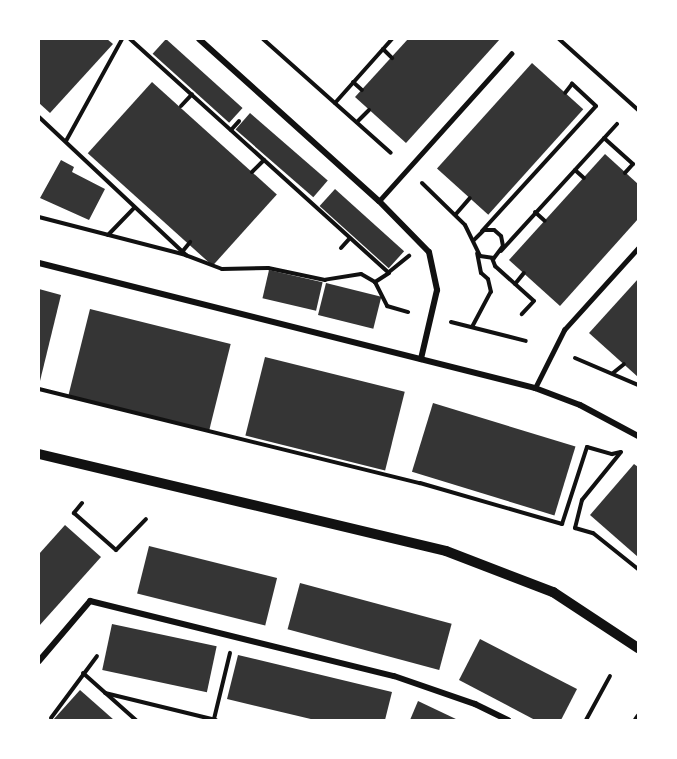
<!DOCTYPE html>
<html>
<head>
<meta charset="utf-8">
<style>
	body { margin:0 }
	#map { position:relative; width:677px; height:759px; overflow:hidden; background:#fff; font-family:Ubuntu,sans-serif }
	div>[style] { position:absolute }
	.building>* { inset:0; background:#353535; transform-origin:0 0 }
	.path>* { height:4px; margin:-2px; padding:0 2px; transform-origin:2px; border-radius:2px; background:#111 }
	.service>* { height:4.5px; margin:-2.25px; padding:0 2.25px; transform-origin:2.25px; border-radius:2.25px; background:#111 }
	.minor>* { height:6px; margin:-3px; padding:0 3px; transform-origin:3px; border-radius:3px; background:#111 }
	.tertiary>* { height:10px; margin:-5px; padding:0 5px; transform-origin:5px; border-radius:5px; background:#111 }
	span { translate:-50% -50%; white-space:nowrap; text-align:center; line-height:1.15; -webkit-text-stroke:5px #fff; paint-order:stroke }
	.frame { position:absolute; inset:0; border:40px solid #fff; pointer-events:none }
</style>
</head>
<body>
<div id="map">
	<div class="building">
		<i style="clip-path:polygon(39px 39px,107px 39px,113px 44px,50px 113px,39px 103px)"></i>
		<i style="left:166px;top:39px;width:103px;height:20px;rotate:42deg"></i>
		<i style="clip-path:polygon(408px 39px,500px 39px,406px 143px,355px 97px)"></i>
		<i style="left:532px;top:63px;width:69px;height:142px;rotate:42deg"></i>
		<i style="left:152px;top:82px;width:168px;height:96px;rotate:42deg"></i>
		<i style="left:250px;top:113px;width:103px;height:22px;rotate:41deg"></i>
		<i style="clip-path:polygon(605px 154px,638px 184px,638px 219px,560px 306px,509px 260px)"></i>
		<i style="clip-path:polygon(61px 160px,74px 167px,72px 172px,105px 189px,89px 220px,40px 198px)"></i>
		<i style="left:335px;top:189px;width:93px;height:23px;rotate:42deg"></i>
		<i style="left:269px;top:270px;width:55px;height:29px;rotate:13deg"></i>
		<i style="clip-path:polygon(638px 279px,638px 377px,589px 333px)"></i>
		<i style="left:326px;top:283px;width:57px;height:33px;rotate:14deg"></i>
		<i style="clip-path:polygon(39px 289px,61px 295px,40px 381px,39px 381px)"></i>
		<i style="left:90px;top:309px;width:145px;height:89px;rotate:14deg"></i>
		<i style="left:265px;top:357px;width:144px;height:81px;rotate:14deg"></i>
		<i style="left:433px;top:403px;width:149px;height:72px;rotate:17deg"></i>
		<i style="clip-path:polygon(634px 464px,638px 467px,638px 557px,590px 515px)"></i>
		<i style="clip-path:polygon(65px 525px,101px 557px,39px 626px,39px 554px)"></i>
		<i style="left:149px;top:546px;width:132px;height:49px;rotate:14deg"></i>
		<i style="left:300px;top:583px;width:157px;height:48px;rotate:15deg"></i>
		<i style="left:112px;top:624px;width:107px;height:47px;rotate:12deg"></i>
		<i style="clip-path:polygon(480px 639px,577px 689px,561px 720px,535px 720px,459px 680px)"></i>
		<i style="clip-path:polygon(238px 655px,392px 692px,385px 720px,315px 720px,227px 699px)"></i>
		<i style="clip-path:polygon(80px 690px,114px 720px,53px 720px)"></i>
		<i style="clip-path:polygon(418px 701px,458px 720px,410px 720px)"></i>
	</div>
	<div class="path">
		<i style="left:130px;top:39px;width:349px;rotate:42.1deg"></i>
		<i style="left:389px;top:273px;width:17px;rotate:147deg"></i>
		<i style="left:375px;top:282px;width:16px;rotate:-150deg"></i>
		<i style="left:361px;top:274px;width:36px;rotate:171deg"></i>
		<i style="left:325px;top:280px;width:58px;rotate:-168.1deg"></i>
		<i style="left:268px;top:268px;width:46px;rotate:178.8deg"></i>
		<i style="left:222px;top:269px;width:39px;rotate:-159deg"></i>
		<i style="left:263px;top:39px;width:171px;rotate:41.7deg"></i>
		<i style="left:559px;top:39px;width:106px;rotate:41.9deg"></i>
		<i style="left:383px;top:49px;width:13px;rotate:45deg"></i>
		<i style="left:353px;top:82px;width:12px;rotate:42deg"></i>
		<i style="left:335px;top:103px;width:86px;rotate:-48.3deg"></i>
		<i style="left:181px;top:106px;width:16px;rotate:-47deg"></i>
		<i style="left:39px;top:117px;width:202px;rotate:43.2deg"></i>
		<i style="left:186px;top:255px;width:152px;rotate:-165.5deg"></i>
		<i style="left:357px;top:122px;width:17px;rotate:-45deg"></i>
		<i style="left:231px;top:130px;width:12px;rotate:-48deg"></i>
		<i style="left:604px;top:138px;width:39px;rotate:42deg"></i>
		<i style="left:633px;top:164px;width:12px;rotate:132deg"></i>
		<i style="left:66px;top:141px;width:116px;rotate:-61.2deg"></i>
		<i style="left:575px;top:170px;width:12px;rotate:42deg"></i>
		<i style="left:252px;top:172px;width:17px;rotate:-45deg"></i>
		<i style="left:422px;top:183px;width:60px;rotate:44.3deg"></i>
		<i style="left:465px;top:225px;width:34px;rotate:64deg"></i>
		<i style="left:480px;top:256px;width:14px;rotate:8deg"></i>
		<i style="left:494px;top:258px;width:15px;rotate:-53deg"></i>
		<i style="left:503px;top:246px;width:10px;rotate:-101deg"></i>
		<i style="left:501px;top:236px;width:9px;rotate:-139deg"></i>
		<i style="left:494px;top:230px;width:10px;rotate:180deg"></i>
		<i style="left:484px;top:230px;width:14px;rotate:135deg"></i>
		<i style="left:535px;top:212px;width:13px;rotate:42deg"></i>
		<i style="left:456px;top:214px;width:21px;rotate:-49deg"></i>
		<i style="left:482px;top:231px;width:169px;rotate:-47.6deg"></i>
		<i style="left:596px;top:106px;width:33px;rotate:-137deg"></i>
		<i style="left:572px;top:84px;width:11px;rotate:128deg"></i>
		<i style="left:108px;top:235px;width:37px;rotate:-46deg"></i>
		<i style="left:341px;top:248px;width:13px;rotate:-48deg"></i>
		<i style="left:501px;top:251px;width:172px;rotate:-47.6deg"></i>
		<i style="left:182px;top:252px;width:13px;rotate:-51deg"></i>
		<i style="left:492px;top:258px;width:9px;rotate:69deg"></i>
		<i style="left:495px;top:266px;width:52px;rotate:41.9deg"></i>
		<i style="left:534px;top:301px;width:18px;rotate:133deg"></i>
		<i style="left:389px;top:272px;width:26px;rotate:-39deg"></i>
		<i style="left:375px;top:282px;width:27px;rotate:63deg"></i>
		<i style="left:387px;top:306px;width:22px;rotate:16deg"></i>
		<i style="left:515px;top:284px;width:14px;rotate:-51deg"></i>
		<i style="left:451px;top:322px;width:77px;rotate:14.2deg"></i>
		<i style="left:472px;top:327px;width:40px;rotate:-62deg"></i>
		<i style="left:491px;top:292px;width:13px;rotate:-103deg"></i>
		<i style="left:488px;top:279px;width:9px;rotate:-139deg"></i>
		<i style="left:481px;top:273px;width:20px;rotate:-101deg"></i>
		<i style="left:575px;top:358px;width:69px;rotate:23.2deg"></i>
		<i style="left:613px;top:373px;width:14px;rotate:-39deg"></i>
		<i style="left:39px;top:389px;width:392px;rotate:13.9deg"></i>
		<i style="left:420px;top:483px;width:148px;rotate:16.1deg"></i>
		<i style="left:562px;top:524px;width:81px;rotate:-72deg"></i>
		<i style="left:587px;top:447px;width:26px;rotate:16deg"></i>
		<i style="left:612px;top:454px;width:9px;rotate:-13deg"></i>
		<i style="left:621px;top:452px;width:62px;rotate:129.1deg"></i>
		<i style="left:582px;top:500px;width:29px;rotate:104deg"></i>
		<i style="left:575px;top:528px;width:19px;rotate:16deg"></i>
		<i style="left:593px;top:533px;width:58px;rotate:38.7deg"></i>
		<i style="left:82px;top:503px;width:13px;rotate:129deg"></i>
		<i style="left:74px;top:513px;width:56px;rotate:41.4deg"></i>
		<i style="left:116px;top:550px;width:43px;rotate:-45.9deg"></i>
		<i style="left:83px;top:673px;width:71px;rotate:41.6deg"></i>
		<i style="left:105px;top:693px;width:114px;rotate:13.7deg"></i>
		<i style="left:51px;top:718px;width:77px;rotate:-53.4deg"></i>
		<i style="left:214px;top:719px;width:68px;rotate:-76.4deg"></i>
		<i style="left:586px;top:720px;width:50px;rotate:-61.4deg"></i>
	</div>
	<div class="service">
		<i style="left:379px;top:201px;width:198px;rotate:-48.1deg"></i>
		<i style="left:535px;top:388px;width:65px;rotate:-63.4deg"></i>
		<i style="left:564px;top:330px;width:110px;rotate:-47.9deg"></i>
	</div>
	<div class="minor">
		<i style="left:199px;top:39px;width:242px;rotate:42deg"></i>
		<i style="left:379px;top:201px;width:71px;rotate:45.6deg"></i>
		<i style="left:429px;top:252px;width:39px;rotate:78deg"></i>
		<i style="left:437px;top:290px;width:71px;rotate:103.1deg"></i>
		<i style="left:39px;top:263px;width:512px;rotate:14.14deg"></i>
		<i style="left:535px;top:388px;width:48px;rotate:20.7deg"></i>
		<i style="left:580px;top:405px;width:66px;rotate:28.1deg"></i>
		<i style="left:39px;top:661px;width:79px;rotate:-49.6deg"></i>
		<i style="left:90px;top:601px;width:313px;rotate:13.9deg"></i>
		<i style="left:394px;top:676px;width:86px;rotate:19.1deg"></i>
		<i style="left:475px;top:704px;width:37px;rotate:26deg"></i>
		<i style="left:636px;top:720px;width:4px;rotate:-56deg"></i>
	</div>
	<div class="tertiary">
		<i style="left:39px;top:454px;width:418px;rotate:13.4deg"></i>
		<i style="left:446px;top:551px;width:115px;rotate:21deg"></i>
		<i style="left:553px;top:592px;width:102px;rotate:33.4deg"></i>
	</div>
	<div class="frame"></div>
</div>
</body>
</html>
